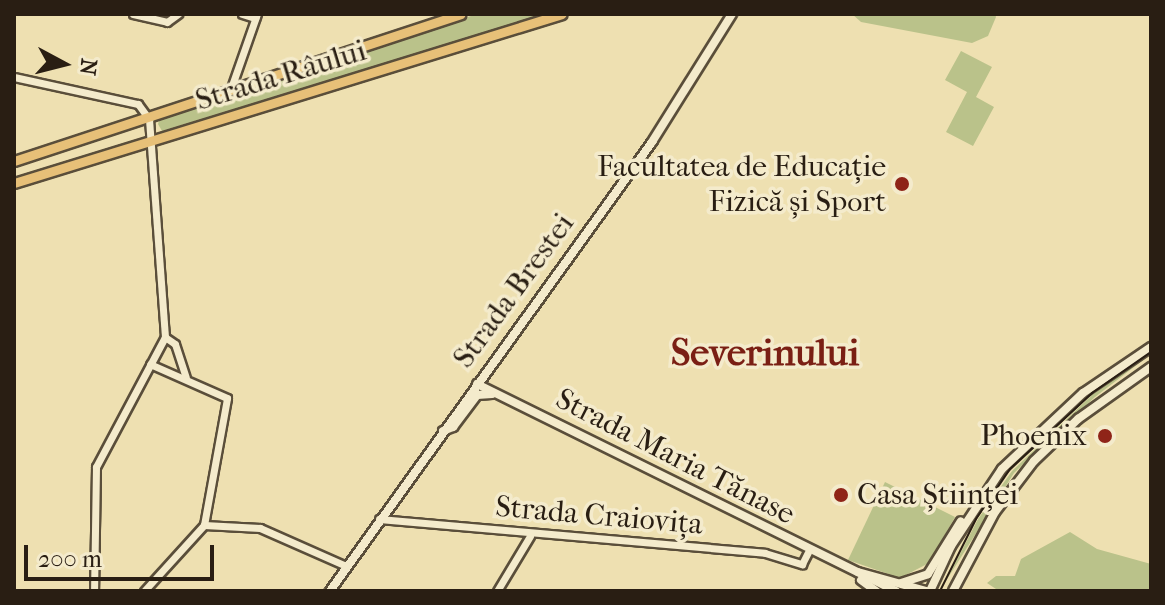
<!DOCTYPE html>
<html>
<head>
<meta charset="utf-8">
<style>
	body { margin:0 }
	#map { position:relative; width:1165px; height:605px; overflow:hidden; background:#eee0b1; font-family:"IM FELL French Canon",serif }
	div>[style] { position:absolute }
	.green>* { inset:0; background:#bac28a }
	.roads { filter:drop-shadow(2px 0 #5a4e3a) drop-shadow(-2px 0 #5a4e3a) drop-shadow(0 2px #5a4e3a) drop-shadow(0 -2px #5a4e3a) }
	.tertiary>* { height:7px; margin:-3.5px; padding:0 3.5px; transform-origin:3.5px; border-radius:3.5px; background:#f4ebcc }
	.secondary>* { height:8px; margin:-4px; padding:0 4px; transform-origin:4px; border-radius:4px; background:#f4ebcc }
	.primary>* { height:9px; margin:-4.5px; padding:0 4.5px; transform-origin:4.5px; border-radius:4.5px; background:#e7c078 }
	.tram>* { height:2px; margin:-1px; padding:0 1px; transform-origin:1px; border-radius:1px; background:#291e13 }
	.dots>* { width:22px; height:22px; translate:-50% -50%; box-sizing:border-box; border:4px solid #f4ebcc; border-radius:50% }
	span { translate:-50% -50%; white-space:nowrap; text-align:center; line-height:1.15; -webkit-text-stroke:7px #f4ebcc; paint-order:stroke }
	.street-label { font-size:30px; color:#291e13 }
	.poi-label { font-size:30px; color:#291e13 }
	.right { translate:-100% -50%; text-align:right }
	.left { translate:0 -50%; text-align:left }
	.district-label { font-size:38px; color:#7a1f14; font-weight:700 }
	.frame { position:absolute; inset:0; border:16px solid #291e13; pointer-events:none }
	.north { position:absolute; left:24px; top:24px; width:80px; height:80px; -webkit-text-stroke:6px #f4ebcc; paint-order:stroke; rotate:97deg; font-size:22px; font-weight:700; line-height:32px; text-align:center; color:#291e13 }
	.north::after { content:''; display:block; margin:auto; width:28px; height:36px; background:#291e13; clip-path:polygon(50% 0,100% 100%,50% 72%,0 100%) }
	.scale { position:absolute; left:24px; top:545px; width:190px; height:36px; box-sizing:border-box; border:4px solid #291e13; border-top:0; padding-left:10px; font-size:24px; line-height:28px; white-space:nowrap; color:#291e13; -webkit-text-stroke:6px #f4ebcc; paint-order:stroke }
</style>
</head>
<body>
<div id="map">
	<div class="green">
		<i style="clip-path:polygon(477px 14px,544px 14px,162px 131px,158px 124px,160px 118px)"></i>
		<i style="clip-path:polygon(852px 14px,995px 14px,996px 17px,988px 36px,972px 43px,861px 22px)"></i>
		<i style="clip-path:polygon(961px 51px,992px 67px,976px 97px,994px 107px,973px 146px,946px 132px,967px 92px,945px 80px)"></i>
		<i style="clip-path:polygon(1151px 354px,1095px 397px,1014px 473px,946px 581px,978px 519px,1012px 471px,1093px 394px)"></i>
		<i style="clip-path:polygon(885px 482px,955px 517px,929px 563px,900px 578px,848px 560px)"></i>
		<i style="clip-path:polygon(1070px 532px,1097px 549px,1151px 564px,1151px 591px,999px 591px,987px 583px,996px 576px,1015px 576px,1021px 559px)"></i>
	</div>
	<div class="roads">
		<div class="tertiary">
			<i style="left:133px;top:14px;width:35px;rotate:13deg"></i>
			<i style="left:167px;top:22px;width:14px;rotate:-36deg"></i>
			<i style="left:242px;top:14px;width:14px;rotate:17deg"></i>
			<i style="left:14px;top:77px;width:127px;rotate:12.3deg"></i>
			<i style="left:138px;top:104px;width:19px;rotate:54deg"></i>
			<i style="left:149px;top:119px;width:219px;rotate:85.8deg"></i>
			<i style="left:165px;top:337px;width:147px;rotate:118deg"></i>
			<i style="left:96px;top:467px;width:124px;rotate:90.9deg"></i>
			<i style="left:230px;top:91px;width:82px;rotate:-70.7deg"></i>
			<i style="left:165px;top:337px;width:12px;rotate:35deg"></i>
			<i style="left:175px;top:344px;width:35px;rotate:72deg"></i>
			<i style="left:379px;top:519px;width:387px;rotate:5deg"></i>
			<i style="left:765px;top:553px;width:39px;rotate:17deg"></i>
			<i style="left:802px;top:564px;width:13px;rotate:-63deg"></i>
			<i style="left:204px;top:525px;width:56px;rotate:3.1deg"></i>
			<i style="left:260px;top:528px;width:92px;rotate:23.8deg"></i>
			<i style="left:144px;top:591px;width:89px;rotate:-47.7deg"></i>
			<i style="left:204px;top:525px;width:129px;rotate:-79.7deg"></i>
			<i style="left:227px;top:398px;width:84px;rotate:-156.2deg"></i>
			<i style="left:497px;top:591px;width:64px;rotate:-59deg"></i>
		</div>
		<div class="secondary">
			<i style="left:477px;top:384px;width:467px;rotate:26.3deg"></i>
			<i style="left:443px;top:431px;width:11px;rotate:-22deg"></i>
			<i style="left:453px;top:427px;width:40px;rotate:-53deg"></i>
			<i style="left:477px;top:395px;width:15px;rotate:-4deg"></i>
			<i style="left:858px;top:572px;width:71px;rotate:15.6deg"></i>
			<i style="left:861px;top:580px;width:19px;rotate:36deg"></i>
			<i style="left:901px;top:583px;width:28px;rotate:-18deg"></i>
			<i style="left:928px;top:574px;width:62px;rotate:-58.1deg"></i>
			<i style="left:330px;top:591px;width:553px;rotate:-54.35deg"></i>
			<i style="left:652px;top:142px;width:151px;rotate:-58deg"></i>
			<i style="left:930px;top:591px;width:50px;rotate:-65deg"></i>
			<i style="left:951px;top:546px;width:92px;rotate:-56.5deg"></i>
			<i style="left:1002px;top:469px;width:111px;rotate:-43.2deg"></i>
			<i style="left:1083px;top:393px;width:82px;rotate:-34.1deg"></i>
			<i style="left:953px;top:591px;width:89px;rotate:-62deg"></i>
			<i style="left:995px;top:512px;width:64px;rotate:-52.6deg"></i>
			<i style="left:1034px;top:461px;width:61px;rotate:-43.7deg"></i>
			<i style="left:1078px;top:419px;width:90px;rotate:-35.5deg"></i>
		</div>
		<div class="primary">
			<i style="left:14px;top:161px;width:470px;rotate:-18.2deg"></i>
			<i style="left:14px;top:183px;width:573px;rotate:-17.14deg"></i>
		</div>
	</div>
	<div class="tram">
		<i style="left:940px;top:591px;width:80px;rotate:-63.4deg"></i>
		<i style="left:976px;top:519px;width:60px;rotate:-55.8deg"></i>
		<i style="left:1010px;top:469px;width:112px;rotate:-42.8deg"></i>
		<i style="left:1092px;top:393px;width:72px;rotate:-34.8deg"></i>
	</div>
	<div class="dots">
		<i style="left:902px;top:184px;background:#8f2418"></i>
		<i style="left:1105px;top:436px;background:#8f2418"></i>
		<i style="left:841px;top:495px;background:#8f2418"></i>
	</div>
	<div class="street-label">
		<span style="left:281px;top:76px;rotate:-17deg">Strada Râului</span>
		<span style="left:514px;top:291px;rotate:-54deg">Strada Brestei</span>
		<span style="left:675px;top:457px;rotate:27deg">Strada Maria Tănase</span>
		<span style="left:599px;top:516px;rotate:5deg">Strada Craiovița</span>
	</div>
	<div class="poi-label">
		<span class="right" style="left:886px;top:184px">Facultatea de Educație<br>Fizică și Sport</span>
		<span class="right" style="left:1087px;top:436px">Phoenix</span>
		<span class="left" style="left:857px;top:495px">Casa Științei</span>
	</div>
	<div class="district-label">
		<span style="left:765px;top:353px">Severinului</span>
	</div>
	<div class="frame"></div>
	<div class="north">N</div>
	<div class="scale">200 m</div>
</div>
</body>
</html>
